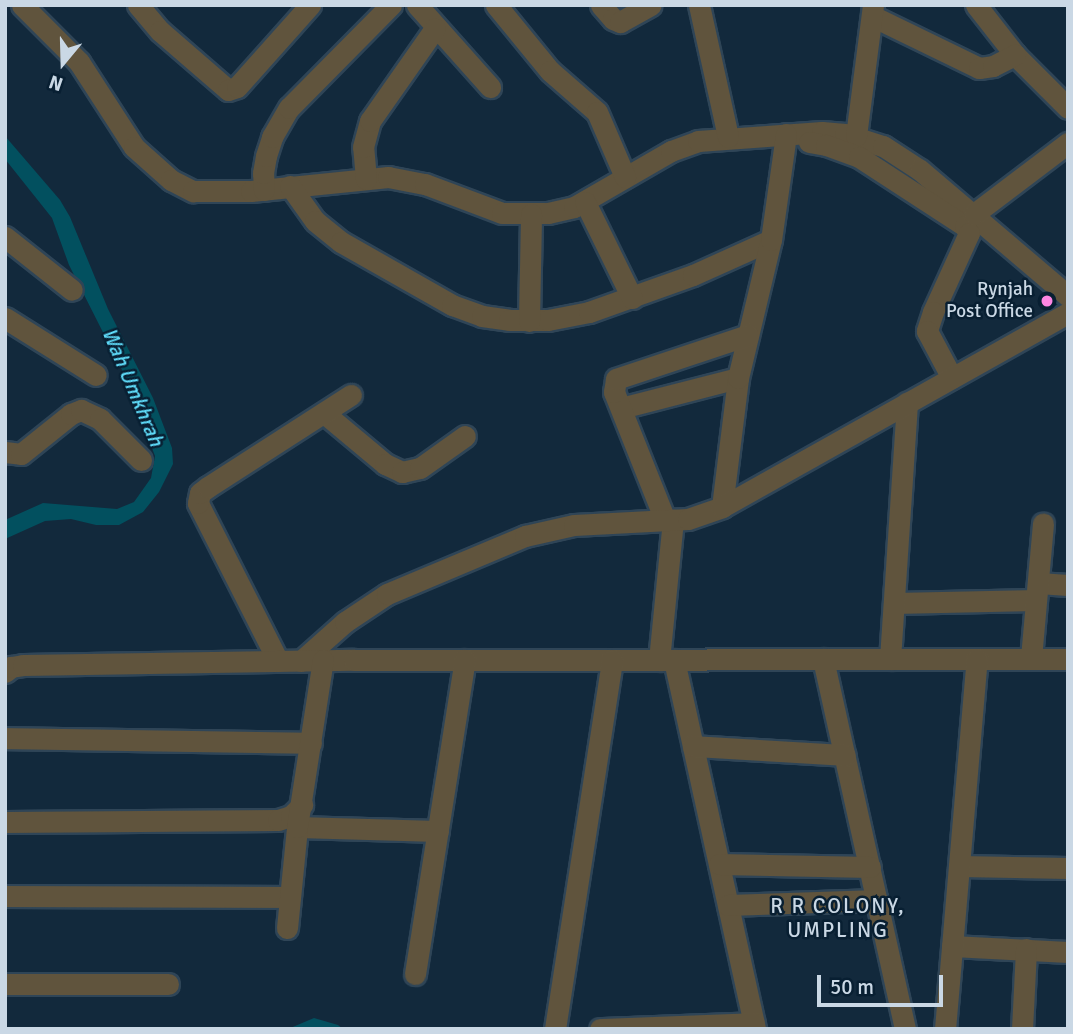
<!DOCTYPE html>
<html>
<head>
<meta charset="utf-8">
<style>
	body { margin:0 }
	#map { position:relative; width:1073px; height:1034px; overflow:hidden; background:#12293c; font-family:Signika,sans-serif }
	div>[style] { position:absolute }
	.water>* { inset:0; background:#02505f }
	.roads { filter:drop-shadow(2px 0 #2f4557) drop-shadow(-2px 0 #2f4557) drop-shadow(0 2px #2f4557) drop-shadow(0 -2px #2f4557) }
	.minor>* { height:21px; margin:-10.5px; padding:0 10.5px; transform-origin:10.5px; border-radius:10.5px; background:#60543d }
	.dots>* { width:19px; height:19px; translate:-50% -50%; box-sizing:border-box; border:4px solid #081f32; border-radius:50% }
	span { translate:-50% -50%; white-space:nowrap; text-align:center; line-height:1.15; -webkit-text-stroke:5px #081f32; paint-order:stroke }
	.poi-label { font-size:19px; color:#cad8e5 }
	.right { translate:-100% -50%; text-align:right }
	.water-label { font-size:21px; color:#5fdcfa; font-style:italic }
	.neighbourhood-label { font-size:21px; color:#cad8e5; letter-spacing:2px }
	.frame { position:absolute; inset:0; border:7px solid #cad8e5; pointer-events:none }
	.north { position:absolute; left:28px; top:28px; width:70px; height:70px; -webkit-text-stroke:5px #081f32; paint-order:stroke; rotate:199deg; font-size:19px; font-weight:700; line-height:28px; text-align:center; color:#cad8e5 }
	.north::after { content:''; display:block; margin:auto; width:24px; height:32px; background:#cad8e5; clip-path:polygon(50% 0,100% 100%,50% 72%,0 100%) }
	.scale { position:absolute; left:817px; top:975px; width:126px; height:32px; box-sizing:border-box; border:4px solid #cad8e5; border-top:0; padding-left:9px; font-size:21px; line-height:24px; white-space:nowrap; color:#cad8e5; -webkit-text-stroke:5px #081f32; paint-order:stroke }
</style>
</head>
<body>
<div id="map">
	<div class="water">
		<i style="clip-path:polygon(5px 136px,60px 200px,70px 217px,108px 309px,153px 398px,172px 448px,173px 464px,159px 492px,143px 512px,119px 525px,96px 525px,71px 519px,45px 521px,5px 539px,5px 520px,43px 503px,117px 509px,134px 502px,151px 478px,155px 456px,123px 372px,69px 265px,52px 218px,5px 159px)"></i>
		<i style="clip-path:polygon(314px 1018px,338px 1025px,343px 1029px,288px 1029px)"></i>
	</div>
	<div class="roads">
		<div class="minor">
			<i style="left:22px;top:5px;width:81px;rotate:45deg"></i>
			<i style="left:79px;top:62px;width:101px;rotate:57.1deg"></i>
			<i style="left:134px;top:147px;width:50px;rotate:41.7deg"></i>
			<i style="left:171px;top:180px;width:25px;rotate:27deg"></i>
			<i style="left:193px;top:191px;width:58px"></i>
			<i style="left:251px;top:191px;width:138px;rotate:-5.8deg"></i>
			<i style="left:388px;top:177px;width:38px;rotate:11deg"></i>
			<i style="left:425px;top:184px;width:82px;rotate:20.6deg"></i>
			<i style="left:502px;top:213px;width:46px"></i>
			<i style="left:548px;top:213px;width:27px;rotate:-13deg"></i>
			<i style="left:574px;top:207px;width:112px;rotate:-30deg"></i>
			<i style="left:671px;top:151px;width:29px;rotate:-20deg"></i>
			<i style="left:698px;top:141px;width:124px;rotate:-4.2deg"></i>
			<i style="left:822px;top:132px;width:23px;rotate:5deg"></i>
			<i style="left:845px;top:134px;width:40px;rotate:18deg"></i>
			<i style="left:883px;top:146px;width:44px;rotate:33deg"></i>
			<i style="left:920px;top:170px;width:194px;rotate:40.4deg"></i>
			<i style="left:138px;top:5px;width:34px;rotate:50deg"></i>
			<i style="left:160px;top:31px;width:90px;rotate:40.9deg"></i>
			<i style="left:228px;top:90px;width:9px;rotate:-18deg"></i>
			<i style="left:237px;top:87px;width:110px;rotate:-48.3deg"></i>
			<i style="left:417px;top:5px;width:110px;rotate:48.3deg"></i>
			<i style="left:496px;top:5px;width:85px;rotate:50.7deg"></i>
			<i style="left:550px;top:71px;width:62px;rotate:41.1deg"></i>
			<i style="left:597px;top:112px;width:71px;rotate:66.7deg"></i>
			<i style="left:601px;top:5px;width:18px;rotate:49deg"></i>
			<i style="left:613px;top:19px;width:8px;rotate:23deg"></i>
			<i style="left:620px;top:22px;width:35px;rotate:-29deg"></i>
			<i style="left:699px;top:5px;width:135px;rotate:77.6deg"></i>
			<i style="left:976px;top:5px;width:63px;rotate:52deg"></i>
			<i style="left:1015px;top:55px;width:75px;rotate:45deg"></i>
			<i style="left:872px;top:16px;width:119px;rotate:25.9deg"></i>
			<i style="left:979px;top:68px;width:14px;rotate:-8deg"></i>
			<i style="left:993px;top:66px;width:25px;rotate:-27deg"></i>
			<i style="left:856px;top:136px;width:132px;rotate:-82.6deg"></i>
			<i style="left:809px;top:142px;width:17px;rotate:10deg"></i>
			<i style="left:826px;top:145px;width:35px;rotate:20deg"></i>
			<i style="left:859px;top:157px;width:126px;rotate:33.1deg"></i>
			<i style="left:965px;top:226px;width:8px;rotate:60deg"></i>
			<i style="left:969px;top:233px;width:87px;rotate:114.5deg"></i>
			<i style="left:933px;top:312px;width:20px;rotate:108deg"></i>
			<i style="left:927px;top:331px;width:53px;rotate:62deg"></i>
			<i style="left:366px;top:179px;width:32px;rotate:-95deg"></i>
			<i style="left:363px;top:147px;width:27px;rotate:-75deg"></i>
			<i style="left:370px;top:121px;width:113px;rotate:-55deg"></i>
			<i style="left:290px;top:186px;width:43px;rotate:54.5deg"></i>
			<i style="left:315px;top:221px;width:33px;rotate:39deg"></i>
			<i style="left:341px;top:242px;width:128px;rotate:29.6deg"></i>
			<i style="left:452px;top:305px;width:32px;rotate:20deg"></i>
			<i style="left:482px;top:316px;width:27px;rotate:8deg"></i>
			<i style="left:509px;top:320px;width:39px"></i>
			<i style="left:548px;top:320px;width:42px;rotate:-11deg"></i>
			<i style="left:589px;top:312px;width:110px;rotate:-19.6deg"></i>
			<i style="left:693px;top:275px;width:85px;rotate:-24.2deg"></i>
			<i style="left:264px;top:190px;width:17px;rotate:-93deg"></i>
			<i style="left:263px;top:173px;width:17px;rotate:-80deg"></i>
			<i style="left:266px;top:156px;width:20px;rotate:-72deg"></i>
			<i style="left:272px;top:137px;width:34px;rotate:-60deg"></i>
			<i style="left:289px;top:108px;width:145px;rotate:-45.3deg"></i>
			<i style="left:585px;top:202px;width:107px;rotate:63.9deg"></i>
			<i style="left:974px;top:214px;width:118px;rotate:-37.1deg"></i>
			<i style="left:5px;top:237px;width:85px;rotate:38.3deg"></i>
			<i style="left:5px;top:318px;width:107px;rotate:32.1deg"></i>
			<i style="left:529px;top:321px;width:107px;rotate:-88.9deg"></i>
			<i style="left:621px;top:408px;width:121px;rotate:-14.4deg"></i>
			<i style="left:324px;top:413px;width:80px;rotate:39.9deg"></i>
			<i style="left:385px;top:464px;width:19px;rotate:25deg"></i>
			<i style="left:402px;top:472px;width:18px;rotate:-13deg"></i>
			<i style="left:420px;top:468px;width:55px;rotate:-35.4deg"></i>
			<i style="left:5px;top:452px;width:16px;rotate:7deg"></i>
			<i style="left:21px;top:454px;width:64px;rotate:-38.7deg"></i>
			<i style="left:71px;top:414px;width:11px;rotate:-22deg"></i>
			<i style="left:81px;top:410px;width:21px;rotate:25deg"></i>
			<i style="left:100px;top:419px;width:58px;rotate:45deg"></i>
			<i style="left:722px;top:507px;width:130px;rotate:-82.9deg"></i>
			<i style="left:738px;top:378px;width:142px;rotate:-76.6deg"></i>
			<i style="left:771px;top:240px;width:107px;rotate:-81.9deg"></i>
			<i style="left:665px;top:520px;width:138px;rotate:-111.7deg"></i>
			<i style="left:614px;top:392px;width:13px;rotate:-81deg"></i>
			<i style="left:616px;top:379px;width:139px;rotate:-18.4deg"></i>
			<i style="left:1038px;top:583px;width:30px;rotate:4deg"></i>
			<i style="left:894px;top:603px;width:142px;rotate:-1.2deg"></i>
			<i style="left:1031px;top:658px;width:135px;rotate:-84.9deg"></i>
			<i style="left:823px;top:659px;width:379px;rotate:77.5deg"></i>
			<i style="left:890px;top:659px;width:257px;rotate:-86.2deg"></i>
			<i style="left:659px;top:660px;width:141px;rotate:-84.3deg"></i>
			<i style="left:674px;top:660px;width:378px;rotate:77.6deg"></i>
			<i style="left:278px;top:661px;width:177px;rotate:-116.9deg"></i>
			<i style="left:198px;top:503px;width:10px;rotate:-79deg"></i>
			<i style="left:200px;top:493px;width:10px;rotate:-37deg"></i>
			<i style="left:208px;top:487px;width:170px;rotate:-32.8deg"></i>
			<i style="left:301px;top:661px;width:59px;rotate:-41.6deg"></i>
			<i style="left:345px;top:622px;width:50px;rotate:-33.7deg"></i>
			<i style="left:387px;top:594px;width:150px;rotate:-22.8deg"></i>
			<i style="left:525px;top:536px;width:50px;rotate:-12.7deg"></i>
			<i style="left:574px;top:525px;width:114px;rotate:-3deg"></i>
			<i style="left:688px;top:519px;width:36px;rotate:-19deg"></i>
			<i style="left:722px;top:507px;width:397px;rotate:-29.3deg"></i>
			<i style="left:5px;top:672px;width:8px;rotate:-40deg"></i>
			<i style="left:11px;top:667px;width:12px;rotate:-9deg"></i>
			<i style="left:23px;top:665px;width:331px;rotate:-0.9deg"></i>
			<i style="left:354px;top:660px;width:714px;rotate:-0.08deg"></i>
			<i style="left:5px;top:738px;width:306px;rotate:0.9deg"></i>
			<i style="left:693px;top:746px;width:152px;rotate:3.4deg"></i>
			<i style="left:5px;top:822px;width:273px;rotate:-0.4deg"></i>
			<i style="left:278px;top:820px;width:14px;rotate:-17deg"></i>
			<i style="left:291px;top:816px;width:16px;rotate:-45deg"></i>
			<i style="left:297px;top:827px;width:141px;rotate:1.6deg"></i>
			<i style="left:719px;top:864px;width:151px;rotate:1.1deg"></i>
			<i style="left:959px;top:866px;width:109px;rotate:1.1deg"></i>
			<i style="left:5px;top:896px;width:285px;rotate:0.2deg"></i>
			<i style="left:728px;top:905px;width:149px;rotate:-1.9deg"></i>
			<i style="left:287px;top:928px;width:101px;rotate:-84.3deg"></i>
			<i style="left:297px;top:827px;width:169px;rotate:-81.2deg"></i>
			<i style="left:952px;top:946px;width:116px;rotate:3deg"></i>
			<i style="left:415px;top:974px;width:318px;rotate:-81deg"></i>
			<i style="left:5px;top:984px;width:163px"></i>
			<i style="left:555px;top:1029px;width:373px;rotate:-81.2deg"></i>
			<i style="left:600px;top:1029px;width:154px;rotate:-2.2deg"></i>
			<i style="left:945px;top:1029px;width:371px;rotate:-85.1deg"></i>
			<i style="left:1022px;top:1029px;width:80px;rotate:-87.1deg"></i>
		</div>
	</div>
	<div class="dots">
		<i style="left:1047px;top:301px;background:#fd86e2"></i>
	</div>
	<div class="poi-label">
		<span class="right" style="left:1033px;top:301px">Rynjah<br>Post Office</span>
	</div>
	<div class="water-label">
		<span style="left:133px;top:387px;rotate:67deg">Wah Umkhrah</span>
	</div>
	<div class="neighbourhood-label">
		<span style="left:838px;top:918px">R R COLONY,<br>UMPLING</span>
	</div>
	<div class="frame"></div>
	<div class="north">N</div>
	<div class="scale">50 m</div>
</div>
</body>
</html>
